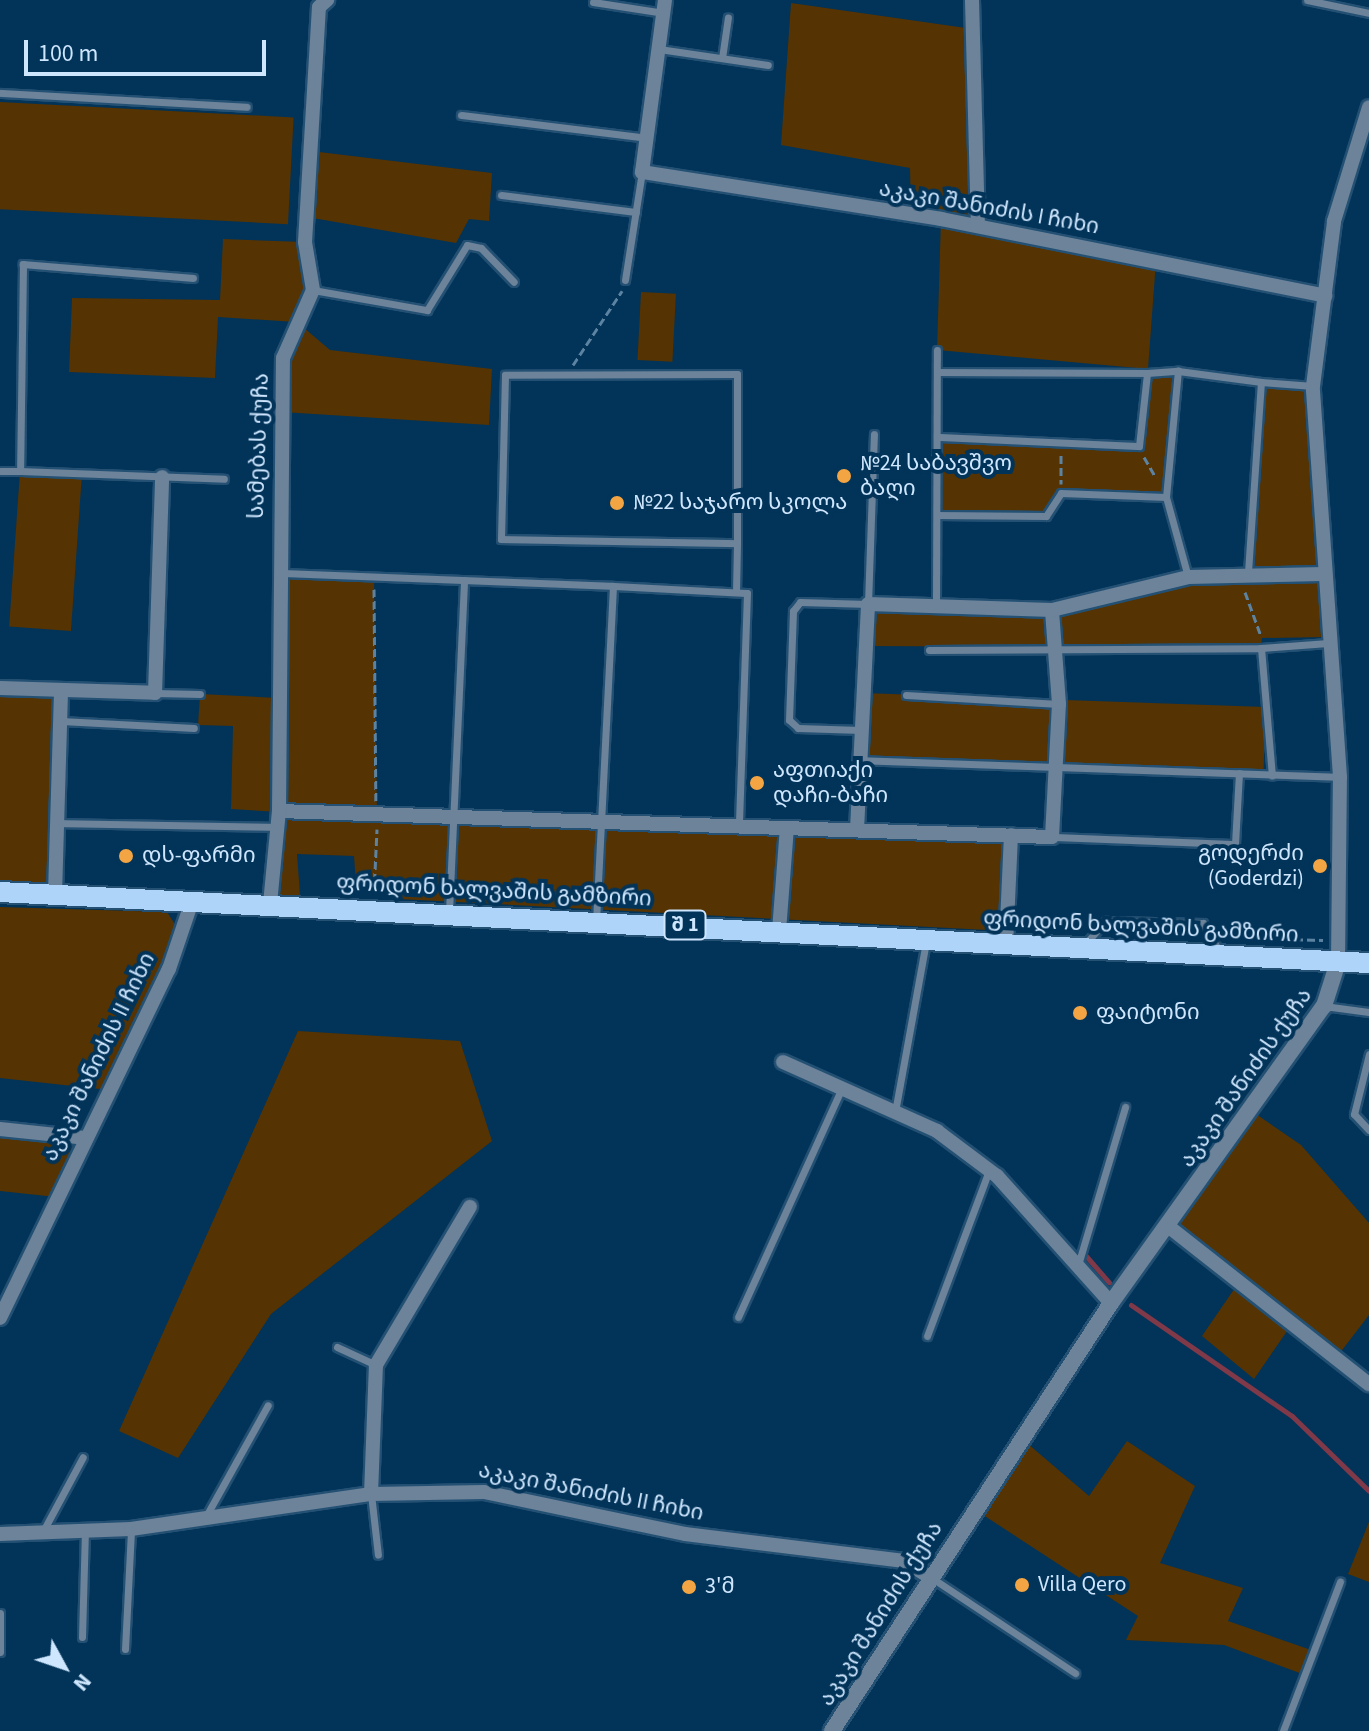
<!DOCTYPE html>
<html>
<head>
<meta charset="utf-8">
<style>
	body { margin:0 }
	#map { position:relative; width:1369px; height:1731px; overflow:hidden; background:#023358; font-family:"Source Sans 3","Noto Sans Georgian",sans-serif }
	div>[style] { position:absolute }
	.green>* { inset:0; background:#553302; transform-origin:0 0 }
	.stream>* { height:5px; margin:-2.5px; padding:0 2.5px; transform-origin:2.5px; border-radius:2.5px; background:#7f3948 }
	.path>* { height:3px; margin-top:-1.5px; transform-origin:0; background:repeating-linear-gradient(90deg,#5d83a2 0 8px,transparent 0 12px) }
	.roads { filter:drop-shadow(2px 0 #235073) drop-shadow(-2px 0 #235073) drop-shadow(0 2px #235073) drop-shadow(0 -2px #235073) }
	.service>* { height:7px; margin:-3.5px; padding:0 3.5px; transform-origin:3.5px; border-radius:3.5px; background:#6c839a }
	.minor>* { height:14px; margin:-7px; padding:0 7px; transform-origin:7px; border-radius:7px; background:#6c839a }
	.tertiary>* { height:16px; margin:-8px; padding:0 8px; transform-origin:8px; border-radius:8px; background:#6c839a }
	.primary>* { height:20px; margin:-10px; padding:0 10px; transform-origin:10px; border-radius:10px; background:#aed4fa }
	.dots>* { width:22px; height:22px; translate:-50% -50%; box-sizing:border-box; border:4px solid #023358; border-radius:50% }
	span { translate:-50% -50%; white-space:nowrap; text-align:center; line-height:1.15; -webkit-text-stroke:8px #023358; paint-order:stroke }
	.shield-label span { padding:2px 6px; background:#023358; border:2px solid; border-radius:6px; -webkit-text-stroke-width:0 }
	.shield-label { font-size:20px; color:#cee6fe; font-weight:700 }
	.street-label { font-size:22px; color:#cee6fe }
	.poi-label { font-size:22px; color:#cee6fe }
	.left { translate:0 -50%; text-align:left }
	.right { translate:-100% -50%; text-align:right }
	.north { position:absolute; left:24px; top:1627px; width:80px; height:80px; -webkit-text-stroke:6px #023358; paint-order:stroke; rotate:130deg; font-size:22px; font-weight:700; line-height:32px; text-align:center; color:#cee6fe }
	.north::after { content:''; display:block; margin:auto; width:28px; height:36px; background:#cee6fe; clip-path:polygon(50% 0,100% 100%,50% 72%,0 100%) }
	.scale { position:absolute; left:24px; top:40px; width:242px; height:36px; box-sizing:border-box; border:4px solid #cee6fe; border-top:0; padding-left:10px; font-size:24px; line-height:28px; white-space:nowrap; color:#cee6fe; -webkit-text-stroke:6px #023358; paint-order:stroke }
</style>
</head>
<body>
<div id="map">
	<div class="green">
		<i style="clip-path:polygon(791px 3px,973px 29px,978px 226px,1156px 261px,1148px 369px,937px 350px,941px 219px,911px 214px,910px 168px,781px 145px)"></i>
		<i style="left:0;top:102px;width:294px;height:107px;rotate:3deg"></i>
		<i style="clip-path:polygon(311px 151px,492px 173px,489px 221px,469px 219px,456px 243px,307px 217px)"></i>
		<i style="clip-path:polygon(223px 239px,305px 242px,313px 290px,297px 322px,330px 350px,492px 369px,489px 425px,282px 412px,296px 322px,218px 317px,215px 378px,69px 372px,72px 298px,220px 300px)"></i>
		<i style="left:641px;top:292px;width:35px;height:68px;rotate:3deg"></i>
		<i style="clip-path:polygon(1178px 371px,1166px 497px,1061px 493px,1046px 516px,937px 515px,938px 437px,1138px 446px,1147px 373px)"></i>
		<i style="clip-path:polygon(1261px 382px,1313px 386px,1328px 637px,1262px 638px,1261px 648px,866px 646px,868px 604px,1052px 610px,1248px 572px)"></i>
		<i style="left:20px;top:471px;width:62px;height:156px;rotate:4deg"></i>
		<i style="clip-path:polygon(278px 573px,374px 576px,377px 814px,1011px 835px,1006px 931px,399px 899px,393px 886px,356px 885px,354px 856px,297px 854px,300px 895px,272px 895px,279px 812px,231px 809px,233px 726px,198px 725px,200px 694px,278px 698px)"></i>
		<i style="clip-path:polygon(0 688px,61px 690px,54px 884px,46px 886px,0 883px)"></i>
		<i style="left:863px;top:693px;width:403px;height:67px;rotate:2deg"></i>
		<i style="clip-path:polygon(0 907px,167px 912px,180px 932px,109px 1090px,0 1078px)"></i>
		<i style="clip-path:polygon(298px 1031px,460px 1041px,492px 1141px,271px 1314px,178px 1458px,119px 1431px)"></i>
		<i style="clip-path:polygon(1253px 1112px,1301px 1145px,1369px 1223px,1369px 1315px,1336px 1358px,1292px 1324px,1254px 1379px,1202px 1336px,1239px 1282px,1168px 1226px)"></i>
		<i style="clip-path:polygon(0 1129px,85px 1138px,56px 1197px,0 1191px)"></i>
		<i style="clip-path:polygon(1021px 1438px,1089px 1496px,1127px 1441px,1195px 1486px,1160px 1563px,1243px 1588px,1228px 1621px,1314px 1651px,1305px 1675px,1224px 1645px,1126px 1640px,1138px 1616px,974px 1509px)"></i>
		<i style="clip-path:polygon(1369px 1522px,1369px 1582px,1348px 1574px)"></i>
	</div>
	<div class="stream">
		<i style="left:1086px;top:1256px;width:35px;rotate:49deg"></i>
		<i style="left:1131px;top:1305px;width:196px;rotate:34.6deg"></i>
		<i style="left:1292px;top:1416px;width:107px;rotate:44.2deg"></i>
	</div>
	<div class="path">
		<i style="left:573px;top:365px;width:89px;rotate:-56.5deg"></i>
		<i style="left:1061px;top:455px;width:29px;rotate:90deg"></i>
		<i style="left:1144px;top:457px;width:24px;rotate:60deg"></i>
		<i style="left:374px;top:589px;width:212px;rotate:89.5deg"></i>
		<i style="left:1245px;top:592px;width:47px;rotate:70deg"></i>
		<i style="left:374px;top:893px;width:64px;rotate:-87.3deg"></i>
		<i style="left:1283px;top:939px;width:40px;rotate:1.4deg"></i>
	</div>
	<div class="roads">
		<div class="service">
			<i style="left:1307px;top:0;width:63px;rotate:11.8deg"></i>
			<i style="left:593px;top:2px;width:72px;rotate:8.8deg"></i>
			<i style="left:659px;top:49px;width:110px;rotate:8.4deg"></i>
			<i style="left:722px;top:58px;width:41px;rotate:-81.7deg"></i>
			<i style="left:0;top:93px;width:247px;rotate:3.2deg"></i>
			<i style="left:461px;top:115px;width:187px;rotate:7deg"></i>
			<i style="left:501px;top:195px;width:136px;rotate:7.2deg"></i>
			<i style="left:193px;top:278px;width:171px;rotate:-175.3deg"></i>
			<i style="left:23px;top:264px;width:207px;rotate:90.8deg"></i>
			<i style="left:20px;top:471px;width:204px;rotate:2.2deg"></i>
			<i style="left:625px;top:280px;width:109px;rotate:-81.1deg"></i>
			<i style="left:313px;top:290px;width:116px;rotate:10deg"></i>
			<i style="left:427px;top:310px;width:76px;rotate:-58.4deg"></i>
			<i style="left:467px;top:245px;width:14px;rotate:12deg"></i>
			<i style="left:481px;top:248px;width:47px;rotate:45.9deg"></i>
			<i style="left:938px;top:372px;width:209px;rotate:0.3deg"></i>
			<i style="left:938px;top:437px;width:201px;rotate:2.6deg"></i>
			<i style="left:1139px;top:446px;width:73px;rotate:-83.7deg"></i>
			<i style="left:1147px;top:373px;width:31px;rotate:-4deg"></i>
			<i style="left:0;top:471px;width:20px"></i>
			<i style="left:1166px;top:497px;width:127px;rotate:-84.6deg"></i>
			<i style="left:1178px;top:371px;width:84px;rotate:7.5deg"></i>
			<i style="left:937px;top:515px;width:109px;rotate:0.5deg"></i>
			<i style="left:1046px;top:516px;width:27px;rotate:-57deg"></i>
			<i style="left:1061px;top:493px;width:105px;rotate:2.2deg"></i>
			<i style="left:1166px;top:497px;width:83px;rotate:74.6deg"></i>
			<i style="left:1248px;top:572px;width:190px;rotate:-86.1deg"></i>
			<i style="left:1261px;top:382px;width:52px;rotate:4.4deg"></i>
			<i style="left:280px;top:573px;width:333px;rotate:2.2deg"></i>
			<i style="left:613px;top:586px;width:334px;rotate:92.9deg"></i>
			<i style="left:613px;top:586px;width:134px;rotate:3deg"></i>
			<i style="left:747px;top:593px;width:233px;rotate:92deg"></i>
			<i style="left:736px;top:592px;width:49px;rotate:-88.8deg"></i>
			<i style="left:737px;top:543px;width:169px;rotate:-90deg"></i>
			<i style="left:737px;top:374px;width:232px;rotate:179.8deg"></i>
			<i style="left:505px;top:375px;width:164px;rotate:91.4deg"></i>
			<i style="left:501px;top:539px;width:236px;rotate:1deg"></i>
			<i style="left:936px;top:604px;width:254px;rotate:-89.8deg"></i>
			<i style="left:1261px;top:648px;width:67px;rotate:-4.3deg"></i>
			<i style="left:929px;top:650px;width:332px;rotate:-0.3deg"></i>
			<i style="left:1261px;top:648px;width:128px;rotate:85.1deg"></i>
			<i style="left:155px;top:693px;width:45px;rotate:1.3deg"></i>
			<i style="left:906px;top:695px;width:153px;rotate:3.4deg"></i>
			<i style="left:61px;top:721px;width:133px;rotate:3deg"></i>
			<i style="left:861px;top:730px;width:63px;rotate:-178.2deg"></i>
			<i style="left:798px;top:728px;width:12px;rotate:-138deg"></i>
			<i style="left:789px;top:720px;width:109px;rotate:-87.9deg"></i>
			<i style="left:793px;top:611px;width:11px;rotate:-52deg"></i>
			<i style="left:800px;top:602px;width:68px;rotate:1.7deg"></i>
			<i style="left:868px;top:604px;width:170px;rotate:-88deg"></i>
			<i style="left:859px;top:760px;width:481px;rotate:2deg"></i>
			<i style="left:56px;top:823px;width:222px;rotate:1deg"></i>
			<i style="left:1052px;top:837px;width:183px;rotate:2.2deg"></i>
			<i style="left:1235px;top:844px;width:71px;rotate:-86.8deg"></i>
			<i style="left:449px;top:912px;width:332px;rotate:-87.4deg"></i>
			<i style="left:1086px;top:943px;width:30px;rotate:-48deg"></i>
			<i style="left:1106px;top:921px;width:97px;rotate:1.2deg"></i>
			<i style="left:1203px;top:923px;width:32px;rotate:60deg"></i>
			<i style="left:1324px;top:1006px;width:45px;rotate:7.6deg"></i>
			<i style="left:1369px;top:1054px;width:62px;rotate:104deg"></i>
			<i style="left:1354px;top:1114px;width:22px;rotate:47deg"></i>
			<i style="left:895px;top:1112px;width:174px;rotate:-79.7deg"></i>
			<i style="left:1078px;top:1265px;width:165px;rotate:-73.4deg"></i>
			<i style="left:738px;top:1317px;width:252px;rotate:-65.6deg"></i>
			<i style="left:927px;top:1336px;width:177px;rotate:-69.5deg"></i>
			<i style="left:337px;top:1347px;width:43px;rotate:24.8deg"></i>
			<i style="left:371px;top:1494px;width:61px;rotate:83.5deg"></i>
			<i style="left:205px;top:1518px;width:129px;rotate:-60.9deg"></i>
			<i style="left:42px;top:1533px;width:86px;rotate:-61.7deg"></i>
			<i style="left:932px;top:1578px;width:172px;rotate:33.6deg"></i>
			<i style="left:0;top:1613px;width:39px;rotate:90deg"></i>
			<i style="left:82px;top:1637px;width:106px;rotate:-88.4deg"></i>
			<i style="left:125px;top:1649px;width:120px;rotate:-87.1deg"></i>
			<i style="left:1283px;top:1731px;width:160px;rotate:-69.1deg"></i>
		</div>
		<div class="minor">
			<i style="left:665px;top:0;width:174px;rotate:97.6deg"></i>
			<i style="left:642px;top:172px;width:303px;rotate:8.9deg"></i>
			<i style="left:941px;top:219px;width:392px;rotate:11.3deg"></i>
			<i style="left:972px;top:0;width:226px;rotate:88.5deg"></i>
			<i style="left:0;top:688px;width:155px;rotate:1.8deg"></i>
			<i style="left:155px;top:693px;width:216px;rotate:-88.1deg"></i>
			<i style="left:279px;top:811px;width:773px;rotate:1.93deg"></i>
			<i style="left:1052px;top:837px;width:133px;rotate:-87deg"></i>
			<i style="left:1059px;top:704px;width:94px;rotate:-94.3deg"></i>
			<i style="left:857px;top:830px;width:226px;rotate:-87.2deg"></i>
			<i style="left:868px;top:604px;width:184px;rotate:1.9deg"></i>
			<i style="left:1052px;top:610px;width:140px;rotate:-13.6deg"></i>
			<i style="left:1188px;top:577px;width:135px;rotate:-1.3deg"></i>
			<i style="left:55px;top:894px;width:204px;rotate:-88.3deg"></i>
			<i style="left:270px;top:904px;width:93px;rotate:-84.5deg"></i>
			<i style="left:279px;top:811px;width:453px;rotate:-89.5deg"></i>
			<i style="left:283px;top:358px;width:74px;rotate:-66.2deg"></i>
			<i style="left:313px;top:290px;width:49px;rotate:-99.5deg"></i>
			<i style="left:305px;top:242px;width:235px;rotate:-86.6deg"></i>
			<i style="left:319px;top:7px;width:11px;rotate:-41deg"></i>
			<i style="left:779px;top:931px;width:103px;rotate:-85.6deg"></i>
			<i style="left:1006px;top:945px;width:110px;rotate:-87.4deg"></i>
			<i style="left:1338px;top:962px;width:185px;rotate:-89.4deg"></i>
			<i style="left:1340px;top:777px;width:392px;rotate:-94deg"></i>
			<i style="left:1313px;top:386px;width:166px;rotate:-82.7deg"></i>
			<i style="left:1334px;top:221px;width:119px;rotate:-72.9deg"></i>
			<i style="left:783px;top:1062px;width:169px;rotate:24.1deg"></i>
			<i style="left:937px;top:1131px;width:75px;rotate:36.9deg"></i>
			<i style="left:997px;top:1176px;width:171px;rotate:48.1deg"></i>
			<i style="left:0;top:1129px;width:85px;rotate:6deg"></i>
			<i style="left:1168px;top:1226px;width:256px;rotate:38.2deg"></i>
			<i style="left:0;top:1318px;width:388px;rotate:-64.2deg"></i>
			<i style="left:169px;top:969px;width:72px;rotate:-71.3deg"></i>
			<i style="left:371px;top:1494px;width:129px;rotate:-87.8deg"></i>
			<i style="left:376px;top:1365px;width:184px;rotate:-59.3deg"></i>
			<i style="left:0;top:1534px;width:131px;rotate:-2.2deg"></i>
			<i style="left:131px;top:1529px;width:243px;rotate:-8.3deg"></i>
			<i style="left:371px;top:1494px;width:113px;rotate:-1deg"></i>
			<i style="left:484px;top:1492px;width:205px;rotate:11.8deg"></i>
			<i style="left:685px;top:1534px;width:221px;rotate:7deg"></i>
			<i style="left:904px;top:1561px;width:31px;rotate:32deg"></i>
		</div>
		<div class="tertiary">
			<i style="left:832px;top:1731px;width:511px;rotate:-56.9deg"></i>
			<i style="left:1111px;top:1303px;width:365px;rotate:-54.4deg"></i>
			<i style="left:1324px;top:1006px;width:46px;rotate:-72.3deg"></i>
		</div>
		<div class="primary">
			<i style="left:0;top:892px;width:1371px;rotate:2.97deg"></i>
		</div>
	</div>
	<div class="dots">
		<i style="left:844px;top:476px;background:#f3a443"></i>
		<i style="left:617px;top:503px;background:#f3a443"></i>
		<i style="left:757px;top:783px;background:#f3a443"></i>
		<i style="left:126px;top:856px;background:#f3a443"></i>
		<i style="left:1320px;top:866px;background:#f3a443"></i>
		<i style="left:1080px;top:1013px;background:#f3a443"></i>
		<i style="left:1022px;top:1585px;background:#f3a443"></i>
		<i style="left:689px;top:1587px;background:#f3a443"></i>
	</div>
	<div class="shield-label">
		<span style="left:685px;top:925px">შ 1</span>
	</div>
	<div class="street-label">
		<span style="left:989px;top:208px;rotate:10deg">აკაკი შანიძის I ჩიხი</span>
		<span style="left:259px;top:446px;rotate:-88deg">სამებას ქუჩა</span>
		<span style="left:494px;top:891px;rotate:3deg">ფრიდონ ხალვაშის გამზირი</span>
		<span style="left:1141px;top:927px;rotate:3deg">ფრიდონ ხალვაშის გამზირი</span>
		<span style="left:99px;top:1057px;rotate:-64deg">აკაკი შანიძის II ჩიხი</span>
		<span style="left:1246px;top:1078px;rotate:-55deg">აკაკი შანიძის ქუჩა</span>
		<span style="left:591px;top:1492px;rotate:11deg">აკაკი შანიძის II ჩიხი</span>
		<span style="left:881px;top:1614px;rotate:-58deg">აკაკი შანიძის ქუჩა</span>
	</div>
	<div class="poi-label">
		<span class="left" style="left:860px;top:476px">№24 საბავშვო<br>ბაღი</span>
		<span class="left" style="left:633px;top:503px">№22 საჯარო სკოლა</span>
		<span class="left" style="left:773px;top:783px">აფთიაქი<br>დაჩი-ბაჩი</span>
		<span class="right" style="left:1304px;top:866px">გოდერძი<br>(Goderdzi)</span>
		<span class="left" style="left:142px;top:856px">დს-ფარმი</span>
		<span class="left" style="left:1096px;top:1013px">ფაიტონი</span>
		<span class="left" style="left:1038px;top:1585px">Villa Qero</span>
		<span class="left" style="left:705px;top:1587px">3'მ</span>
	</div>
	<div class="north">N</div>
	<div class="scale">100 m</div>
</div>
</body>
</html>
